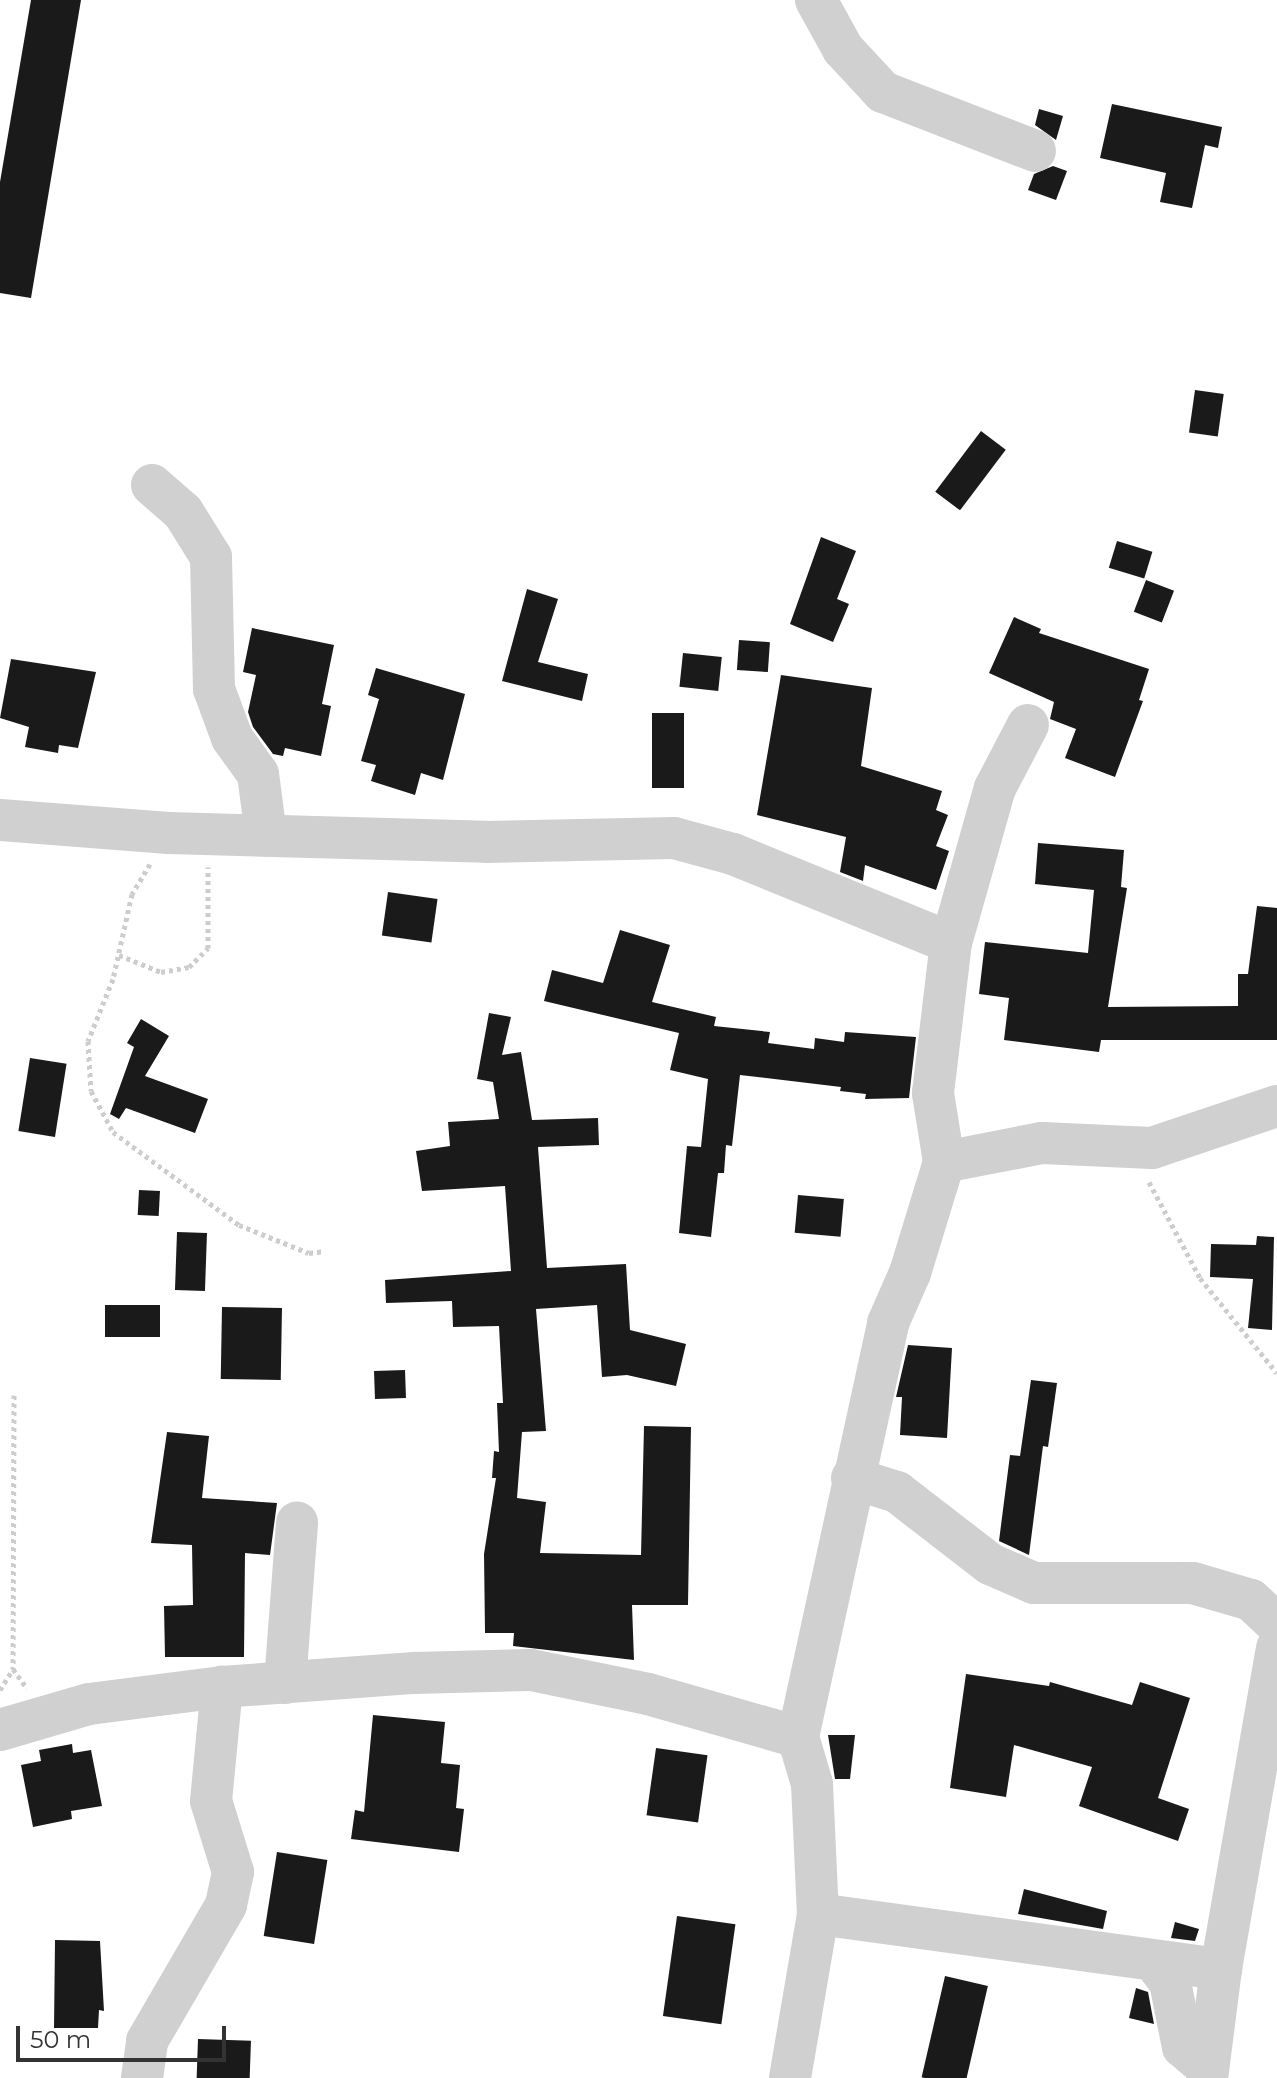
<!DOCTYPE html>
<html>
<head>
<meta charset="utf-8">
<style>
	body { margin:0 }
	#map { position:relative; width:1277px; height:2078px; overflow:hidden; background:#fff; font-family:Montserrat,sans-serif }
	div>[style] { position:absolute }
	.building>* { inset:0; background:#1a1a1a; transform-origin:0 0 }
	.path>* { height:5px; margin-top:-2.5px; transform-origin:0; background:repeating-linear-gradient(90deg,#cdcdcd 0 4px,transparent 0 8px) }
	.minor>* { height:42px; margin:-21px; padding:0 21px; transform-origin:21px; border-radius:21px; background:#d0d0d0 }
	span { translate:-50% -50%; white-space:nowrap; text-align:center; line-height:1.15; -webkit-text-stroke:8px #fff; paint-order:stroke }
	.scale { position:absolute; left:16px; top:2026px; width:210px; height:36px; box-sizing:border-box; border:4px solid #333; border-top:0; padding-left:10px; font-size:24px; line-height:28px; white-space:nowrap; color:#333; -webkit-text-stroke:6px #fff; paint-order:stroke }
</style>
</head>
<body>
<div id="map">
	<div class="building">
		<i style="clip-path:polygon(31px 0,81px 0,31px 298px,0 293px,0 182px)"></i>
		<i style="clip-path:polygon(1112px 104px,1222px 127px,1218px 148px,1205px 145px,1192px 208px,1160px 202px,1166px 173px,1100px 158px)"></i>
		<i style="clip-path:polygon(1039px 109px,1063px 116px,1056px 140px,1035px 125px)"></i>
		<i style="clip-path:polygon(1053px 166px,1067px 171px,1056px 200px,1028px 190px,1034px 174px)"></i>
		<i style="left:1195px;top:390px;width:29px;height:43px;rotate:8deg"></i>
		<i style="left:981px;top:431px;width:31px;height:76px;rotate:37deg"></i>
		<i style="clip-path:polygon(821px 537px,856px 551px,837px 599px,849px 604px,833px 642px,790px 624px)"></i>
		<i style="left:1117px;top:541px;width:37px;height:28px;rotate:17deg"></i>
		<i style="left:1146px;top:580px;width:30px;height:34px;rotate:21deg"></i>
		<i style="clip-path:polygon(527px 589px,558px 599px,538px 662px,588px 674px,582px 701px,502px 681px)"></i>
		<i style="clip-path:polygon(1014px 617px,1041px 629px,1039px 633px,1149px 669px,1139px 700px,1143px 701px,1115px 777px,1065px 758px,1076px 729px,1050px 719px,1054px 702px,989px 673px)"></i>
		<i style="clip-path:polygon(252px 628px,334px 645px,322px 704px,331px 706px,321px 756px,285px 748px,283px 756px,273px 754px,253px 727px,248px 712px,256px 675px,243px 672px)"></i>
		<i style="left:739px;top:640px;width:31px;height:30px;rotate:4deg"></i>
		<i style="left:683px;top:653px;width:39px;height:34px;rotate:6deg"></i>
		<i style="clip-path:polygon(11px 659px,96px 672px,78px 748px,59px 745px,58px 753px,25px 747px,29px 727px,0 718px)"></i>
		<i style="clip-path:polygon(376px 668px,465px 694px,443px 780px,421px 773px,415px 795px,371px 781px,376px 765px,361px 761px,379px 699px,368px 695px)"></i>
		<i style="clip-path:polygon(781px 675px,872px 688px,861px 766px,942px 791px,936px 810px,948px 815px,936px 846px,949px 851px,936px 890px,865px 865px,863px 881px,840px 872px,846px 837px,757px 815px)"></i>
		<i style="left:652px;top:713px;width:32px;height:75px"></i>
		<i style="clip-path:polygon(1038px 843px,1124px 850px,1121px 887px,1127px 888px,1108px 1007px,1238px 1006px,1238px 974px,1248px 974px,1257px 906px,1277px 908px,1277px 1040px,1101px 1040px,1099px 1052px,1004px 1040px,1009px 998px,979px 994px,985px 942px,1088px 953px,1094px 890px,1035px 884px)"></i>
		<i style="left:388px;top:892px;width:50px;height:44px;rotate:8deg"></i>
		<i style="clip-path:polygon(620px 930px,670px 945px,652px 1002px,716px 1017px,714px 1026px,770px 1032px,768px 1043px,814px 1049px,815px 1038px,844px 1042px,845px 1032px,916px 1037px,909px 1098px,865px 1099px,866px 1094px,840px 1091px,841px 1087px,740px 1075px,732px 1146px,726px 1145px,724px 1173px,718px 1173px,711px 1237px,679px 1233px,687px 1146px,701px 1147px,708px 1079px,670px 1070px,679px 1033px,544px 1001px,552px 970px,603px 983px)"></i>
		<i style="clip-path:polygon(489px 1013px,511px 1017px,502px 1055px,521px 1052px,532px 1120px,598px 1118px,599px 1145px,538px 1147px,547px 1268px,626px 1264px,630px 1330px,686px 1344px,676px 1386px,627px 1375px,602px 1377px,597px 1305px,536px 1309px,546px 1431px,522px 1432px,517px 1498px,546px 1502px,540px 1553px,641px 1555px,644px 1426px,691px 1427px,688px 1605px,632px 1605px,634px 1660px,513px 1646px,514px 1633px,485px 1633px,484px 1554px,496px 1478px,492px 1478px,494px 1451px,499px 1452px,497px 1403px,503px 1403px,499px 1326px,453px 1327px,452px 1301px,386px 1303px,385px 1280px,511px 1271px,505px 1186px,422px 1191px,416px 1151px,450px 1146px,448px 1122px,499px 1119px,493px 1082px,477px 1079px)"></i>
		<i style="clip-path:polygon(141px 1019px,169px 1036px,145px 1076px,208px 1099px,195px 1133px,126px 1108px,119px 1119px,110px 1114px,134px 1047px,127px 1043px)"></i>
		<i style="left:30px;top:1058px;width:37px;height:74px;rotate:9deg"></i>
		<i style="left:139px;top:1190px;width:21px;height:25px;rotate:3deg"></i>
		<i style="left:798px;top:1195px;width:46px;height:38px;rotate:5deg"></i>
		<i style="left:177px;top:1232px;width:30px;height:58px;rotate:2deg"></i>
		<i style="clip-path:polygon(1257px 1236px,1274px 1237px,1272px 1330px,1248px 1328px,1253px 1279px,1210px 1277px,1211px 1244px,1256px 1245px)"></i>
		<i style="left:105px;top:1305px;width:55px;height:32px"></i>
		<i style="left:222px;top:1307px;width:60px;height:72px;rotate:1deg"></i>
		<i style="clip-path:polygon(908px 1345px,952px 1348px,947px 1438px,900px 1435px,902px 1397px,896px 1397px)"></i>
		<i style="left:405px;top:1370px;width:28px;height:31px;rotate:88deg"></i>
		<i style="clip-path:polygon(1031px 1380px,1057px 1383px,1048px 1447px,1043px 1446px,1029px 1555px,999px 1541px,1010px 1455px,1020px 1456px)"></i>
		<i style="clip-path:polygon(167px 1432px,209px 1436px,202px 1498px,277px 1503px,270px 1555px,245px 1553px,244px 1657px,165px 1657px,164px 1606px,193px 1605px,192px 1545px,151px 1543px)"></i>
		<i style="clip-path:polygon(966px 1674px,1049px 1686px,1050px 1682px,1132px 1705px,1140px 1682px,1190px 1698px,1158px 1798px,1189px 1809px,1178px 1841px,1079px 1806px,1092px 1767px,1014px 1745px,1006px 1797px,950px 1788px)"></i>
		<i style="clip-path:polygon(373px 1715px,445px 1722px,441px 1763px,460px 1765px,456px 1808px,464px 1809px,459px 1852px,351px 1839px,355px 1810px,364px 1812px)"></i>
		<i style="clip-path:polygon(828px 1735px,855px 1735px,850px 1779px,835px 1779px)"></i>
		<i style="clip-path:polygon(72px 1744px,73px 1753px,91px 1750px,102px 1806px,71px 1811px,72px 1819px,33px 1827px,21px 1765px,41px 1761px,39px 1750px)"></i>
		<i style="left:656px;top:1748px;width:52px;height:68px;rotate:8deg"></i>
		<i style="left:277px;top:1852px;width:51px;height:85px;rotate:9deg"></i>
		<i style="clip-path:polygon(1024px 1889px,1107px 1911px,1103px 1929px,1018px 1914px)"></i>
		<i style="left:677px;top:1916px;width:59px;height:101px;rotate:8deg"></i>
		<i style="clip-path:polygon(1175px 1922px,1199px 1929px,1195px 1941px,1171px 1938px)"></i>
		<i style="clip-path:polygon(55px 1940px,100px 1941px,104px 2011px,99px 2010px,98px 2028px,54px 2028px)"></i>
		<i style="left:945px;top:1976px;width:44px;height:104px;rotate:13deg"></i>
		<i style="clip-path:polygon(1136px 1988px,1148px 1992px,1154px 2024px,1129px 2018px)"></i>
		<i style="left:198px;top:2039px;width:53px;height:39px;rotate:2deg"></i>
	</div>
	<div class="path">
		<i style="left:150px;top:864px;width:35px;rotate:121deg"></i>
		<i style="left:132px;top:894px;width:87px;rotate:102.6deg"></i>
		<i style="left:113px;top:979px;width:67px;rotate:112deg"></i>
		<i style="left:88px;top:1041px;width:50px;rotate:86.6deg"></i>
		<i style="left:91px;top:1091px;width:47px;rotate:61.8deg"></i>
		<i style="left:113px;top:1132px;width:157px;rotate:36.4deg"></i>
		<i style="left:239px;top:1225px;width:75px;rotate:21.8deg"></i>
		<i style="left:309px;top:1253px;width:16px;rotate:-7deg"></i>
		<i style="left:119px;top:955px;width:45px;rotate:22deg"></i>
		<i style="left:161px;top:972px;width:28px;rotate:-10deg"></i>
		<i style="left:189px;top:967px;width:27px;rotate:-45deg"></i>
		<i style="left:208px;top:948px;width:81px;rotate:-90deg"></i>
		<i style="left:1149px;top:1182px;width:109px;rotate:62deg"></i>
		<i style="left:1200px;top:1278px;width:122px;rotate:51deg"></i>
		<i style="left:14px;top:1395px;width:274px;rotate:90.2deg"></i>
		<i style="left:13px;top:1669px;width:24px;rotate:54deg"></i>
		<i style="left:0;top:1690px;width:25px;rotate:-58deg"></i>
	</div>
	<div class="minor">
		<i style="left:816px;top:0;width:56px;rotate:61.1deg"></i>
		<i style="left:843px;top:49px;width:59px;rotate:47.1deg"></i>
		<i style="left:883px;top:92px;width:163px;rotate:21.2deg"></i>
		<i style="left:152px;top:485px;width:41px;rotate:41.1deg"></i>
		<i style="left:183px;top:512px;width:53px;rotate:58.1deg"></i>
		<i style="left:211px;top:557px;width:132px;rotate:88.7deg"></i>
		<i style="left:214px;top:689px;width:52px;rotate:69.8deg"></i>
		<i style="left:232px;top:738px;width:44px;rotate:54.2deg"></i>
		<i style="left:258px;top:774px;width:62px;rotate:82.5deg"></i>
		<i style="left:0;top:820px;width:169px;rotate:4.4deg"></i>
		<i style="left:169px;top:833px;width:317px;rotate:1.6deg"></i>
		<i style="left:486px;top:842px;width:188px;rotate:-1.2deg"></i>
		<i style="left:674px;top:838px;width:61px;rotate:15.2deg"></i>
		<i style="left:733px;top:854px;width:235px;rotate:22.2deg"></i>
		<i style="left:944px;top:1162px;width:100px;rotate:-11deg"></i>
		<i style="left:1042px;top:1143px;width:110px;rotate:2.6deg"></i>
		<i style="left:1152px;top:1148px;width:132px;rotate:-18.6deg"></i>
		<i style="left:852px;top:1478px;width:47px;rotate:17.3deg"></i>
		<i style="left:897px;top:1492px;width:118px;rotate:37.7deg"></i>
		<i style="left:990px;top:1564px;width:48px;rotate:23.4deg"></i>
		<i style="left:1034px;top:1583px;width:159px"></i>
		<i style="left:1193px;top:1583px;width:60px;rotate:16.3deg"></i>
		<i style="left:1251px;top:1600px;width:35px;rotate:43deg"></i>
		<i style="left:285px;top:1683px;width:161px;rotate:-85.7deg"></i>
		<i style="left:0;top:1730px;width:93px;rotate:-16.3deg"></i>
		<i style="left:89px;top:1704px;width:134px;rotate:-7.3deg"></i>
		<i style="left:222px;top:1687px;width:193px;rotate:-4.2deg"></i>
		<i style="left:414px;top:1673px;width:117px;rotate:-1.5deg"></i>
		<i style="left:531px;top:1670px;width:119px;rotate:11.6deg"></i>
		<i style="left:648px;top:1694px;width:156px;rotate:16deg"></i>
		<i style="left:798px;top:1737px;width:49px;rotate:73.4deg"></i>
		<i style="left:812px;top:1784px;width:130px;rotate:87.4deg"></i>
		<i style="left:818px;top:1914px;width:407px;rotate:7.8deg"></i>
		<i style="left:1221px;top:1969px;width:110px;rotate:97.3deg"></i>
		<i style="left:798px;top:1737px;width:424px;rotate:-77.7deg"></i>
		<i style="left:888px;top:1323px;width:55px;rotate:-66.3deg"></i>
		<i style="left:910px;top:1273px;width:116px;rotate:-73deg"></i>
		<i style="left:944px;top:1162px;width:70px;rotate:-99.1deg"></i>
		<i style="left:933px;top:1093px;width:151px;rotate:-83.2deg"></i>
		<i style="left:951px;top:943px;width:161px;rotate:-74.2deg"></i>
		<i style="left:995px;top:788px;width:71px;rotate:-62.4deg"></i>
		<i style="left:1154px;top:1961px;width:26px;rotate:53deg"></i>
		<i style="left:1170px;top:1982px;width:66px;rotate:78.7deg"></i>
		<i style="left:1183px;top:2047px;width:33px;rotate:40deg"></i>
		<i style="left:1221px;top:1969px;width:326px;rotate:-80.1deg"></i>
		<i style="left:142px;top:2078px;width:37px;rotate:-82deg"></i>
		<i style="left:147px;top:2041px;width:157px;rotate:-59.8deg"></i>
		<i style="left:226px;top:1905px;width:34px;rotate:-78deg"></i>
		<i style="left:233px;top:1872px;width:74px;rotate:-107.2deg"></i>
		<i style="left:211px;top:1801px;width:115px;rotate:-84.5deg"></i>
		<i style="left:790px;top:2078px;width:166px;rotate:-80.3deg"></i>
	</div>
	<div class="scale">50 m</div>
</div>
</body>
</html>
